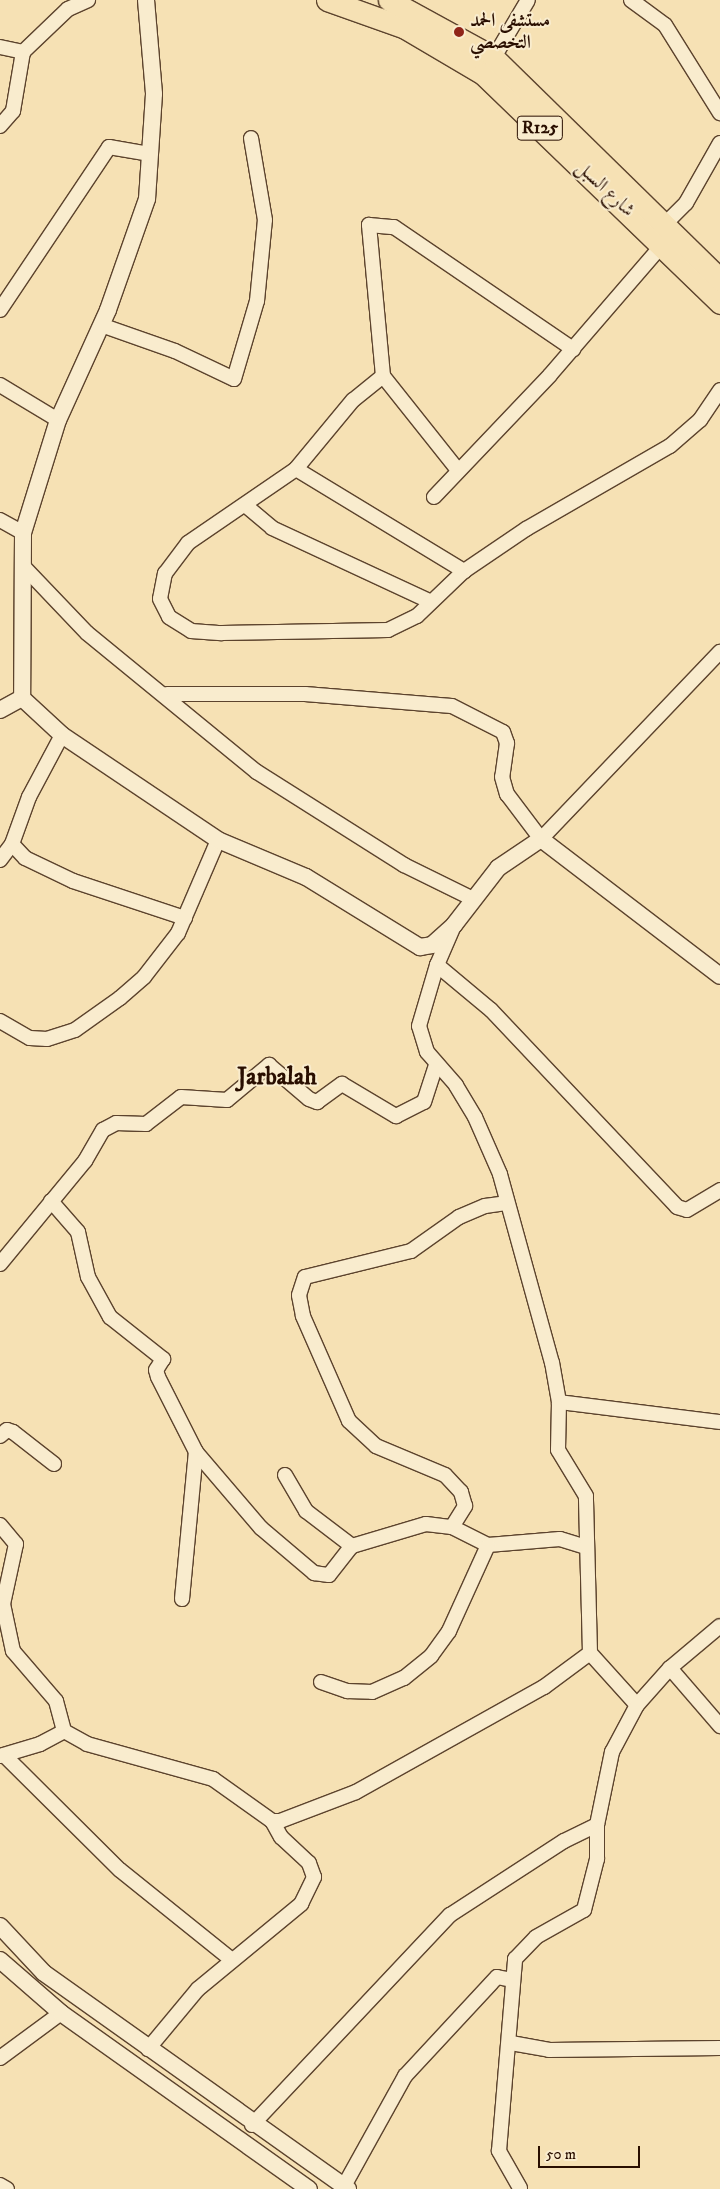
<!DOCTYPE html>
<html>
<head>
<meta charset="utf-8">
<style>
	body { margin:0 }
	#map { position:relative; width:720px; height:2189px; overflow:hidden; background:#f6e1b4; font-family:"IM FELL DW Pica",Amiri,serif }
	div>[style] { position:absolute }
	.roads { filter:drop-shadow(1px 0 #5c432d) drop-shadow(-1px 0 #5c432d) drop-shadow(0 1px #5c432d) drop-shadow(0 -1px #5c432d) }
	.minor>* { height:14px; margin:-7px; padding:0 7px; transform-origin:7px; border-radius:7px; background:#f9ecce }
	.tertiary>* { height:16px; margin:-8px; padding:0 8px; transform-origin:8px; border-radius:8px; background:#f9ecce }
	.primary>* { height:21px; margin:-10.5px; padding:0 10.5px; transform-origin:10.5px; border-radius:10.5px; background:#f6e1b4 }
	.dots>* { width:14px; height:14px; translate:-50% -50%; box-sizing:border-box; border:2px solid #f9ecce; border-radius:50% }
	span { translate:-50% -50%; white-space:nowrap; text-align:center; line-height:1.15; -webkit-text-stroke:4px #f9ecce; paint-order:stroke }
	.shield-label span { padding:1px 4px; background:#f9ecce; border:1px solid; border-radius:4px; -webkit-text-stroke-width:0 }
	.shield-label { font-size:18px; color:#290e00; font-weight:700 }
	.poi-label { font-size:19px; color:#290e00; font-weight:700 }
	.left { translate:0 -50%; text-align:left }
	.street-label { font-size:19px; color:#290e00 }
	.district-label { font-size:24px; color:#290e00; font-weight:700 }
	.scale { position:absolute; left:538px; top:2146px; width:102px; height:22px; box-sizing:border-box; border:2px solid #290e00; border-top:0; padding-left:6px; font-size:15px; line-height:18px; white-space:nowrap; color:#290e00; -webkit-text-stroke:4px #f9ecce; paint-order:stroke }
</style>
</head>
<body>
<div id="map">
	<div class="roads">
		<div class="minor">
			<i style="left:631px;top:0;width:42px;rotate:36.3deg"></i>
			<i style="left:665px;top:25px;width:104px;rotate:58deg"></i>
			<i style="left:0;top:47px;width:24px;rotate:12deg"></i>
			<i style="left:23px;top:52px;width:62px;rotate:-43.7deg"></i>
			<i style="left:68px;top:9px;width:22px;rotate:-24deg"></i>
			<i style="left:490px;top:64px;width:74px;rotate:-59.3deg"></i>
			<i style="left:0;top:126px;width:20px;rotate:-49deg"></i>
			<i style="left:13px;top:111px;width:60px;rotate:-80.4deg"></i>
			<i style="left:664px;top:225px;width:31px;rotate:-45deg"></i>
			<i style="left:686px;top:203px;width:69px;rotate:-60.5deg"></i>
			<i style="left:0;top:310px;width:196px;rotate:-56.2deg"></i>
			<i style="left:109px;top:147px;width:42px;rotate:9.7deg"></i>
			<i style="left:101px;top:325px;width:78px;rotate:19.4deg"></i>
			<i style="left:175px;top:351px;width:65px;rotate:25.4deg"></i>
			<i style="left:234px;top:379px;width:81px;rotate:-73.6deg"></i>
			<i style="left:257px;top:301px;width:81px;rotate:-84.4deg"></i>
			<i style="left:265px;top:220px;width:83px;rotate:-99.7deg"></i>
			<i style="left:383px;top:376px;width:152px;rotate:-95.3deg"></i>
			<i style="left:369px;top:225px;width:25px;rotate:5deg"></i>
			<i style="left:394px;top:227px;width:217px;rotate:34.3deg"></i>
			<i style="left:0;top:385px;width:68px;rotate:31.1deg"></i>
			<i style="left:296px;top:469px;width:131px;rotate:145.6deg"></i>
			<i style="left:188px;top:543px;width:38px;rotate:127deg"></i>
			<i style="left:165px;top:573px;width:26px;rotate:101deg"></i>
			<i style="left:160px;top:599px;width:20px;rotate:63deg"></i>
			<i style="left:169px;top:617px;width:26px;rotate:32deg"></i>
			<i style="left:191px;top:631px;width:31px;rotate:4deg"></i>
			<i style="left:222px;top:633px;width:166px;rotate:-1deg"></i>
			<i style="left:388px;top:630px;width:32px;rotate:-26deg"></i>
			<i style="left:417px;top:616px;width:65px;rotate:-43.8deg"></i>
			<i style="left:464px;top:571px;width:75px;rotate:-34.1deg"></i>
			<i style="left:526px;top:529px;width:166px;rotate:-30deg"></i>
			<i style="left:670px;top:446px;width:40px;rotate:-41deg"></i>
			<i style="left:700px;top:420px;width:36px;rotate:-56deg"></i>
			<i style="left:457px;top:469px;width:119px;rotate:-128.5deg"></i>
			<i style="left:383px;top:376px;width:38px;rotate:141deg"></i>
			<i style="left:353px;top:400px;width:89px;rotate:129.6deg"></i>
			<i style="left:296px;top:469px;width:197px;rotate:31.3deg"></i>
			<i style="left:434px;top:497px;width:168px;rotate:-46.4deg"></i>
			<i style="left:550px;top:375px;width:173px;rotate:-49.2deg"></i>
			<i style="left:245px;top:505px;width:35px;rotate:40deg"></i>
			<i style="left:272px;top:528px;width:173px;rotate:24.9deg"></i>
			<i style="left:0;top:520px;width:26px;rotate:29deg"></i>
			<i style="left:24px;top:567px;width:91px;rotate:46.3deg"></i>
			<i style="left:87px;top:633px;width:220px;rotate:39.3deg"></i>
			<i style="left:257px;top:772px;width:174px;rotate:32.3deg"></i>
			<i style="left:404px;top:865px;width:77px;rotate:26.2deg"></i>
			<i style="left:167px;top:694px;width:138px"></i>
			<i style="left:305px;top:694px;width:147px;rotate:4.7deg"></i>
			<i style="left:452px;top:706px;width:57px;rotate:27deg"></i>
			<i style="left:503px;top:732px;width:12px;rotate:70deg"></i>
			<i style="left:507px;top:743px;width:34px;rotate:98deg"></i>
			<i style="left:502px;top:777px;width:18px;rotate:74deg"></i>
			<i style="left:507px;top:794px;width:56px;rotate:52.9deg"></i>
			<i style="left:541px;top:839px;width:259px;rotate:-46.3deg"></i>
			<i style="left:12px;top:844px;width:19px;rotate:47deg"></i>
			<i style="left:25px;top:858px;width:53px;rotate:25.6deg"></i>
			<i style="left:73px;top:881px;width:118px;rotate:18.3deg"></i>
			<i style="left:0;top:860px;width:20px;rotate:-53deg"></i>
			<i style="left:12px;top:844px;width:50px;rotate:-70.1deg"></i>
			<i style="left:29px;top:797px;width:70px;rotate:-62deg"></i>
			<i style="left:437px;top:965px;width:70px;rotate:39.8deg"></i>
			<i style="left:491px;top:1010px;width:271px;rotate:46.6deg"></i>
			<i style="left:677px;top:1207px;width:10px;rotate:17deg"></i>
			<i style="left:687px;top:1210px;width:39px;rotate:-31deg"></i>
			<i style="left:0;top:1021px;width:34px;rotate:30deg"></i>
			<i style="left:30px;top:1038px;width:17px;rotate:3deg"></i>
			<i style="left:47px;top:1039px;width:29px;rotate:-18deg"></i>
			<i style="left:75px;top:1030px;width:55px;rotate:-35.4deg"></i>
			<i style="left:120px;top:998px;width:32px;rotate:-41deg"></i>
			<i style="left:144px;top:977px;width:56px;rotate:-52.3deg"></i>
			<i style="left:178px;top:933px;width:101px;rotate:-66.7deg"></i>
			<i style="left:51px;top:1201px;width:41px;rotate:48.9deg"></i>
			<i style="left:78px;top:1232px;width:46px;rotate:77.5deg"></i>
			<i style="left:88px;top:1277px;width:46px;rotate:61.2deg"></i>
			<i style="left:110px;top:1317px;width:68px;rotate:38.4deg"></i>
			<i style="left:163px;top:1359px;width:13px;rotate:122deg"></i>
			<i style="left:156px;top:1370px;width:7px;rotate:74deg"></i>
			<i style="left:158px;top:1377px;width:84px;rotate:63.1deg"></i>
			<i style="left:196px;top:1452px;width:100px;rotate:49.5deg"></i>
			<i style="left:261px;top:1528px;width:70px;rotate:40.3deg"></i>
			<i style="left:314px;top:1573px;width:15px;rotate:8deg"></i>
			<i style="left:329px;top:1575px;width:37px;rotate:-52deg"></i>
			<i style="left:352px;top:1546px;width:77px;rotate:-16.6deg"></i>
			<i style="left:426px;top:1524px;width:26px;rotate:7deg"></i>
			<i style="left:452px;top:1527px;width:40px;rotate:26.6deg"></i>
			<i style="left:488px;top:1545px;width:72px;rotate:-4.8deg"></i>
			<i style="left:560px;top:1539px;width:28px;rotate:17deg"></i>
			<i style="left:0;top:1264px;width:134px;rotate:-50.5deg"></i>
			<i style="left:85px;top:1161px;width:36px;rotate:-60deg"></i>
			<i style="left:103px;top:1130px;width:15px;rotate:-28deg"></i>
			<i style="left:116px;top:1123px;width:30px;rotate:2deg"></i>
			<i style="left:146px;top:1124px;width:44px;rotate:-37.6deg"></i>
			<i style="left:181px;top:1097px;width:46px;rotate:3.7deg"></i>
			<i style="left:227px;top:1100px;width:55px;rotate:-39.8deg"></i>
			<i style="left:269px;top:1065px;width:52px;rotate:40.4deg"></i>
			<i style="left:309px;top:1099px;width:9px;rotate:21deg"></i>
			<i style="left:317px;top:1102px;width:31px;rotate:-36deg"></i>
			<i style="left:342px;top:1084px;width:63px;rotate:30.7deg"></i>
			<i style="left:396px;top:1116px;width:31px;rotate:-27deg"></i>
			<i style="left:424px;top:1102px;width:39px;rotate:-72deg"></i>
			<i style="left:559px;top:1402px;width:162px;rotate:7.1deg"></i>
			<i style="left:0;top:1436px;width:9px;rotate:-41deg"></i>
			<i style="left:7px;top:1430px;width:6px;rotate:18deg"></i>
			<i style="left:13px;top:1432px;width:52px;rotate:38deg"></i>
			<i style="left:285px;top:1475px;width:42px;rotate:59.7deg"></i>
			<i style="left:306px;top:1511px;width:58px;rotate:37.3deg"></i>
			<i style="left:0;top:1525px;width:25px;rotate:50deg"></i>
			<i style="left:16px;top:1544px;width:61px;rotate:102.2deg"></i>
			<i style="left:3px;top:1604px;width:48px;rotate:78deg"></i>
			<i style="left:13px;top:1651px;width:66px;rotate:49.3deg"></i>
			<i style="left:56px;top:1701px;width:31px;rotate:75deg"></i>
			<i style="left:452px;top:1527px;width:25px;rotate:-58deg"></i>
			<i style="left:465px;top:1506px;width:15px;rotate:-106deg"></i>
			<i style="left:461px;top:1492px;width:23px;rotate:-133deg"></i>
			<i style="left:445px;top:1475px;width:75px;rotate:-157.2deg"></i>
			<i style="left:376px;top:1446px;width:37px;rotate:-137deg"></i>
			<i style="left:349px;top:1421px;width:115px;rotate:-113.7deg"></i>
			<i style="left:303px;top:1316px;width:21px;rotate:-101deg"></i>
			<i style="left:299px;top:1295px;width:19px;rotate:-72deg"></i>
			<i style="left:305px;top:1277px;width:109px;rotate:-13.8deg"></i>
			<i style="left:411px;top:1251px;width:59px;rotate:-35.3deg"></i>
			<i style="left:459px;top:1217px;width:28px;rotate:-23deg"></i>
			<i style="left:485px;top:1206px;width:21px;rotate:-8deg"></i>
			<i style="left:182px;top:1599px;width:148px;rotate:-84.6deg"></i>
			<i style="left:590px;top:1653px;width:70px;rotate:47.9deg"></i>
			<i style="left:670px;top:1668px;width:77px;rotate:49.2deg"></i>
			<i style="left:321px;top:1682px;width:28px;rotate:19deg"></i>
			<i style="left:347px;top:1691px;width:25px;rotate:2deg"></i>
			<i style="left:372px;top:1692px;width:35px;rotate:-24deg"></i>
			<i style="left:404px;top:1678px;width:35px;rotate:-39deg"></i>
			<i style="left:431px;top:1656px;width:31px;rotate:-54deg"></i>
			<i style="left:449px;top:1631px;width:94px;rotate:-65.6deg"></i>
			<i style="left:4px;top:1755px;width:163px;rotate:44.8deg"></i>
			<i style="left:120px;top:1870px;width:144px;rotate:38.8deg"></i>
			<i style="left:0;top:1756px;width:42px;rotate:-16.7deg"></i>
			<i style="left:40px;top:1744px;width:27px;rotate:-28deg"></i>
			<i style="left:64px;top:1731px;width:26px;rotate:29deg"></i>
			<i style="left:87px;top:1744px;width:131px;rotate:15.5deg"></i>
			<i style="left:213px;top:1779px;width:72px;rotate:35.4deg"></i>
			<i style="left:272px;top:1821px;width:8px"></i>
			<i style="left:280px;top:1821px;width:81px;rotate:-20.9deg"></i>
			<i style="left:356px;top:1792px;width:215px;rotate:-29.2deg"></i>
			<i style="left:544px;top:1687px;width:57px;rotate:-36.5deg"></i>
			<i style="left:590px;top:1653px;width:157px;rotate:-91.5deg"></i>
			<i style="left:586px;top:1496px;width:54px;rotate:-121.3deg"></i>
			<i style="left:558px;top:1450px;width:48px;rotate:-88.8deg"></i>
			<i style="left:559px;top:1402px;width:40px;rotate:-100deg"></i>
			<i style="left:552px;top:1363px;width:196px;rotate:-105.4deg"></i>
			<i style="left:500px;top:1174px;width:62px;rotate:-113.7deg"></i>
			<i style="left:475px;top:1117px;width:37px;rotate:-121deg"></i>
			<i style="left:456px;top:1085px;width:44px;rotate:-131.3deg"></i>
			<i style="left:427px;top:1052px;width:27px;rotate:-107deg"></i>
			<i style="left:419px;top:1026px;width:64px;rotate:-73.6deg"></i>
			<i style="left:437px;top:965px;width:40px;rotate:-66.6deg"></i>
			<i style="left:511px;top:2043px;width:39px;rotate:10deg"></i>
			<i style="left:549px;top:2050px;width:171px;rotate:-0.7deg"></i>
			<i style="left:148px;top:2049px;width:78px;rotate:-50.2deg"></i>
			<i style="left:198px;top:1989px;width:134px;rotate:-39.5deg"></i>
			<i style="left:301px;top:1904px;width:30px;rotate:-64deg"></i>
			<i style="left:314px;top:1877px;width:15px;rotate:-110deg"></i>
			<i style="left:309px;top:1863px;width:38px;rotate:-137deg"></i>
			<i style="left:281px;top:1837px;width:18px;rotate:-119deg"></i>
			<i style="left:0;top:2058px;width:76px;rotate:-36.4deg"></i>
			<i style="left:252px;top:2125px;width:289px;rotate:-46.7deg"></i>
			<i style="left:450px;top:1915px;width:136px;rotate:-33deg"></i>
			<i style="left:564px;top:1841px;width:37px;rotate:-26deg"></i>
			<i style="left:597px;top:1825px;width:75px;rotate:-78.4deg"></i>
			<i style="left:612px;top:1752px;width:53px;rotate:-62deg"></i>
			<i style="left:637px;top:1705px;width:50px;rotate:-48.3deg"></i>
			<i style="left:670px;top:1668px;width:65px;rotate:-40deg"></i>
			<i style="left:0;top:2185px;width:8px;rotate:30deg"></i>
			<i style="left:344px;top:2186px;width:126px;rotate:-61deg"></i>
			<i style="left:405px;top:2076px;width:135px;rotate:-47.1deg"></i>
			<i style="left:497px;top:1977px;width:16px;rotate:11deg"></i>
			<i style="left:520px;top:2188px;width:43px;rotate:-119.6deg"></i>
			<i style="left:499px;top:2151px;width:193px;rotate:-85.2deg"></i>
			<i style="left:515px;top:1959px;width:30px;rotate:-46deg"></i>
			<i style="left:536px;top:1937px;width:55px;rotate:-29.4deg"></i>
			<i style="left:584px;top:1910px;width:53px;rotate:-75.7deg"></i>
			<i style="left:597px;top:1859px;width:34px;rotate:-90deg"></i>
		</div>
		<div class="tertiary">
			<i style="left:146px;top:0;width:94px;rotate:85.1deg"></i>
			<i style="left:154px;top:94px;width:105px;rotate:93.8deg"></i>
			<i style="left:147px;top:199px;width:118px;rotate:109.4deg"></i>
			<i style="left:108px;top:310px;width:121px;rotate:114.4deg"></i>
			<i style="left:58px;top:420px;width:118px;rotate:107.2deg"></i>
			<i style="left:23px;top:533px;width:165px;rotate:90.3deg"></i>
			<i style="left:22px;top:698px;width:54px;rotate:42.8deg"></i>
			<i style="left:62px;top:735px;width:188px;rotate:33.9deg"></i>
			<i style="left:218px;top:840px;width:95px;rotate:22.8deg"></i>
			<i style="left:306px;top:877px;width:134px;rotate:31.6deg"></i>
			<i style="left:420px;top:947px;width:12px;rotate:-9deg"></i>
			<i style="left:432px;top:945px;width:30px;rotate:-42deg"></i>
			<i style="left:454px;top:925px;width:72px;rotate:-52.3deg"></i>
			<i style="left:498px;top:868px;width:52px;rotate:-34deg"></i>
			<i style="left:541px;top:839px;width:225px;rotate:37.4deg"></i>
			<i style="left:0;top:710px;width:25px;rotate:-29deg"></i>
			<i style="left:0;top:1926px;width:64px;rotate:46.9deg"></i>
			<i style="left:44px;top:1973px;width:373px;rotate:35.4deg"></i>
			<i style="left:0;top:1960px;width:81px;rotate:41deg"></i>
			<i style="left:61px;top:2013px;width:304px;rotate:35.4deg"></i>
		</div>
		<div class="primary">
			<i style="left:327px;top:0;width:83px;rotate:19.7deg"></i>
			<i style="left:405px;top:28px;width:91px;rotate:30.5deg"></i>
			<i style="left:483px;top:74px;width:330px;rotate:44deg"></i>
			<i style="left:389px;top:0;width:119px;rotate:28.7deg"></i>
			<i style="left:493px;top:57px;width:318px;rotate:44.4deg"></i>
		</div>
	</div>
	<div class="dots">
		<i style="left:459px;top:32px;background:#8f2418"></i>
	</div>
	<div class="shield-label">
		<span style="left:540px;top:128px">R125</span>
	</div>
	<div class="poi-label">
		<span class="left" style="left:470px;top:32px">مستشفى الحمد<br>التخصصي</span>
	</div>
	<div class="street-label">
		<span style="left:605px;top:189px;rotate:43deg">شارع السبل</span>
	</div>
	<div class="district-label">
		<span style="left:277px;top:1078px">Jarbalah</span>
	</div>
	<div class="scale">50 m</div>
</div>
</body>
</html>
